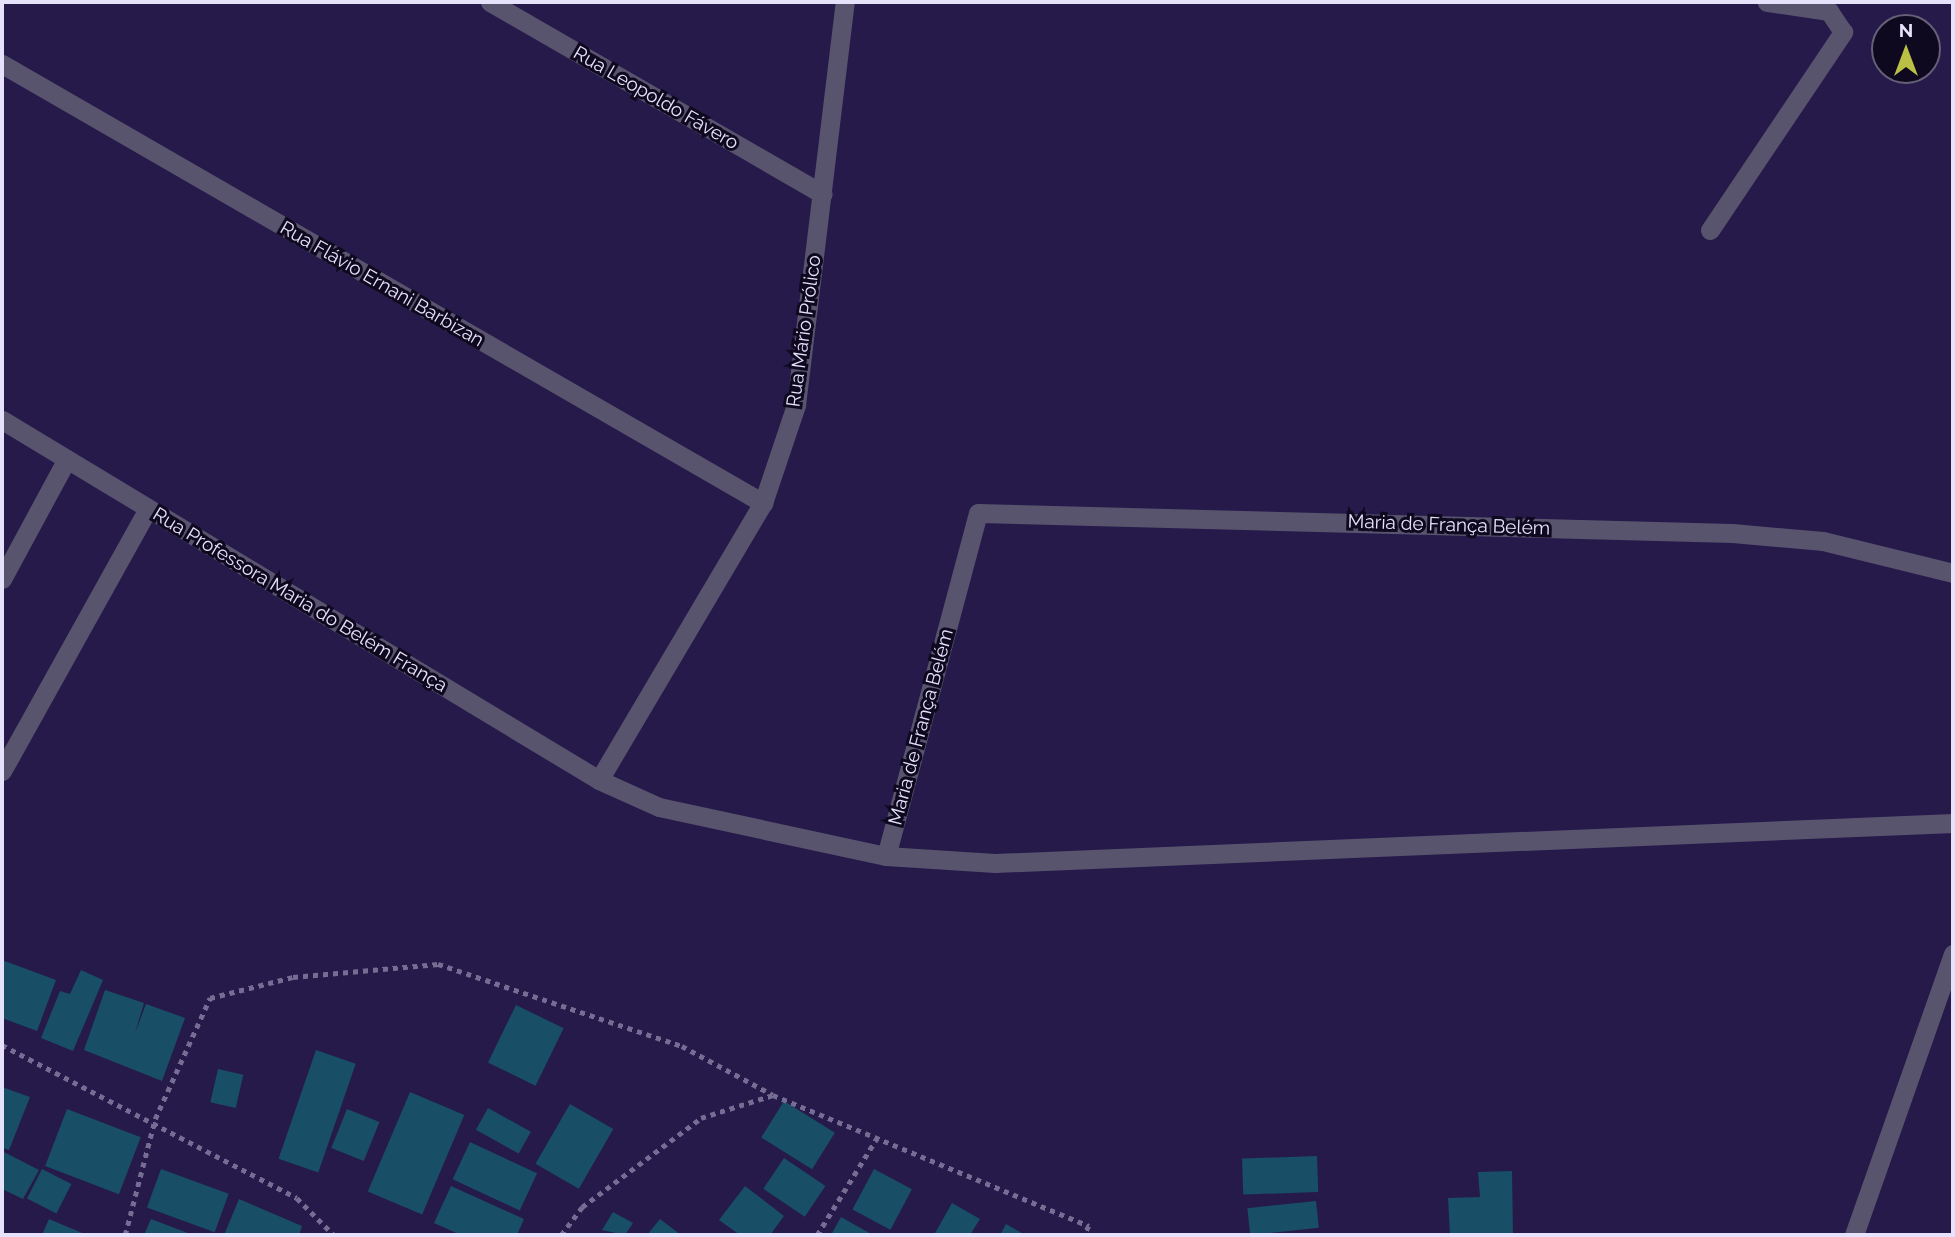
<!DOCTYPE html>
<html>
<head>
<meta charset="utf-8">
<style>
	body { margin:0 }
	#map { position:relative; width:1955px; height:1237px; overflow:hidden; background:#261a4a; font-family:Raleway,sans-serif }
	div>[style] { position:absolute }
	.building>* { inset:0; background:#184e66; transform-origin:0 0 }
	.path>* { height:4.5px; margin-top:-2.25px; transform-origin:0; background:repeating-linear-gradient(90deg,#766d94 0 5px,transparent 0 10px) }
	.service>* { height:19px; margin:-9.5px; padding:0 9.5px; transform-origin:9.5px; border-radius:9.5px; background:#58546e }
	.minor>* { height:19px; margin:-9.5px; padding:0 9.5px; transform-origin:9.5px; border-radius:9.5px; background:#58546e }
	span { translate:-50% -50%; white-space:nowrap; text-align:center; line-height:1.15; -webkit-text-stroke:6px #0e091e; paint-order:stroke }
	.street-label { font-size:19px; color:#e6e2fc }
	.frame { position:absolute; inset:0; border:4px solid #e6e2fc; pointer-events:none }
	.north { position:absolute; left:1871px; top:14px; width:70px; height:70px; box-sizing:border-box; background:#0e091e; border:2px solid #646077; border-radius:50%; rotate:0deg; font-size:19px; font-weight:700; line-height:28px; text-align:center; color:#e6e2fc }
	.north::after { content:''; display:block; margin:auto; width:24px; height:32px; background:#bac045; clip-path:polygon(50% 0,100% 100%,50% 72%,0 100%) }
</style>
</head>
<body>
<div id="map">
	<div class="building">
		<i style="clip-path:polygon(2px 960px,56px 980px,37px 1031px,2px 1018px)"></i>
		<i style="clip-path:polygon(81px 970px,103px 980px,73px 1051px,41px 1038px,60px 991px,70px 994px)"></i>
		<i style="clip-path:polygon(105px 990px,144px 1003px,135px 1033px,146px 1004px,185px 1018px,162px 1081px,84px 1050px)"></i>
		<i style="left:516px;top:1005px;width:53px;height:64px;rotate:26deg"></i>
		<i style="left:316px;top:1050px;width:42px;height:115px;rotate:19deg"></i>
		<i style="left:218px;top:1069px;width:26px;height:34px;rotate:13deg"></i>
		<i style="clip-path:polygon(2px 1087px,30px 1097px,9px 1150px,2px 1148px)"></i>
		<i style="left:410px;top:1092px;width:59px;height:108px;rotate:23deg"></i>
		<i style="left:784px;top:1101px;width:60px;height:43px;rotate:32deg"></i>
		<i style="left:570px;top:1104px;width:50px;height:69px;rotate:30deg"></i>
		<i style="left:488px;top:1108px;width:49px;height:25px;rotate:29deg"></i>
		<i style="left:67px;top:1109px;width:79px;height:61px;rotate:21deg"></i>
		<i style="left:347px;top:1109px;width:35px;height:42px;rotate:22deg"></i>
		<i style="left:470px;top:1142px;width:74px;height:41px;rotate:25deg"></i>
		<i style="clip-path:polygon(2px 1151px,39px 1170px,23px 1199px,2px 1189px)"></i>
		<i style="left:1317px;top:1156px;width:36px;height:75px;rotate:88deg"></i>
		<i style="left:784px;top:1158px;width:50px;height:37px;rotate:34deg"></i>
		<i style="left:42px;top:1169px;width:33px;height:33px;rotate:27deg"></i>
		<i style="left:161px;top:1169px;width:72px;height:41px;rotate:20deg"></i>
		<i style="left:874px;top:1169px;width:43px;height:46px;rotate:28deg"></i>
		<i style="clip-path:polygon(1512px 1171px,1513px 1235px,1450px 1235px,1448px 1198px,1480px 1197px,1478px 1172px)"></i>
		<i style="clip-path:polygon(451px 1186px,524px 1219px,517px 1235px,461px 1235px,434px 1223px)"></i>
		<i style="clip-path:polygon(745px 1186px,784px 1216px,770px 1235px,740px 1235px,719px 1220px)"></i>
		<i style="clip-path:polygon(239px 1199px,302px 1226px,299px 1235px,224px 1235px)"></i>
		<i style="left:1316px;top:1201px;width:27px;height:69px;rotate:84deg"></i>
		<i style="clip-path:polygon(952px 1203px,980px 1219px,970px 1235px,934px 1235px)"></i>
		<i style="clip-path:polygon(613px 1212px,633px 1223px,625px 1235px,602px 1230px)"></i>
		<i style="clip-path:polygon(841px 1217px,873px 1235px,831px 1235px)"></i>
		<i style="clip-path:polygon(49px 1219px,87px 1235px,42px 1235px)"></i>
		<i style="clip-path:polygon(151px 1219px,193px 1235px,144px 1235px)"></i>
		<i style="clip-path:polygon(660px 1219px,681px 1235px,647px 1235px)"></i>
		<i style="clip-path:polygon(1006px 1224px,1025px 1235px,1000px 1235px)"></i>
	</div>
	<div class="path">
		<i style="left:2px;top:1045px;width:332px;rotate:27.4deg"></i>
		<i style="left:297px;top:1198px;width:52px;rotate:45deg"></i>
		<i style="left:125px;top:1235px;width:120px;rotate:-75.5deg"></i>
		<i style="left:155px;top:1119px;width:133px;rotate:-65.6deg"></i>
		<i style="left:210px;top:998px;width:86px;rotate:-14.2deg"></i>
		<i style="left:293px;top:977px;width:146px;rotate:-5.1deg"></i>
		<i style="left:438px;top:964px;width:257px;rotate:18.6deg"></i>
		<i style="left:682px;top:1046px;width:103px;rotate:28.3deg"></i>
		<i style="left:561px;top:1235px;width:35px;rotate:-53deg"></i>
		<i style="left:582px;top:1207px;width:149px;rotate:-36.8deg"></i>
		<i style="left:701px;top:1118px;width:76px;rotate:-17.7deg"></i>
		<i style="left:773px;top:1095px;width:342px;rotate:22.5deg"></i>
		<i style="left:1089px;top:1226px;width:10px;rotate:119deg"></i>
		<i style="left:817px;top:1235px;width:114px;rotate:-58.3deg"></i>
	</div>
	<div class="service">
		<i style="left:2px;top:771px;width:300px;rotate:-60.9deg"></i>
	</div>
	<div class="minor">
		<i style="left:490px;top:2px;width:384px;rotate:30deg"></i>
		<i style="left:2px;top:64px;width:879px;rotate:29.98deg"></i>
		<i style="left:1710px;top:230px;width:239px;rotate:-56.1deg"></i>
		<i style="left:1843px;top:32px;width:25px;rotate:-124deg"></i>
		<i style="left:1829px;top:11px;width:63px;rotate:-171.7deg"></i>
		<i style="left:2px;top:420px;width:697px;rotate:31.09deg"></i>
		<i style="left:599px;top:780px;width:66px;rotate:24.2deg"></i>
		<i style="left:659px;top:807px;width:232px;rotate:12.2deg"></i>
		<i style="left:1953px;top:573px;width:134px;rotate:-166.2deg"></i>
		<i style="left:1823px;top:541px;width:91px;rotate:-175deg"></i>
		<i style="left:1732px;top:533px;width:754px;rotate:-178.48deg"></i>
		<i style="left:978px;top:513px;width:355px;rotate:105deg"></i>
		<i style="left:886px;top:856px;width:109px;rotate:3.7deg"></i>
		<i style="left:995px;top:863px;width:959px;rotate:-2.39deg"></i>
		<i style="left:2px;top:579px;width:136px;rotate:-61.6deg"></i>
		<i style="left:599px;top:780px;width:322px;rotate:-59.4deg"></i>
		<i style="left:763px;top:503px;width:103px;rotate:-71.4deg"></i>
		<i style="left:796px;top:405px;width:406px;rotate:-83.1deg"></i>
		<i style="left:1854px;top:1235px;width:298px;rotate:-70.6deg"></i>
	</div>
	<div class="street-label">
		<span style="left:656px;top:98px;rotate:30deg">Rua Leopoldo Fávero</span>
		<span style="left:382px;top:284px;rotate:30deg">Rua Flávio Ernani Barbizan</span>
		<span style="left:804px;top:331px;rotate:-82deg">Rua Mário Prólico</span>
		<span style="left:1449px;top:525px;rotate:2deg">Maria de França Belém</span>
		<span style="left:300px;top:600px;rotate:31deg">Rua Professora Maria do Belém França</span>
		<span style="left:921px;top:727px;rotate:-75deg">Maria de França Belém</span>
	</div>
	<div class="frame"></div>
	<div class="north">N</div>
</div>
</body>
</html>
